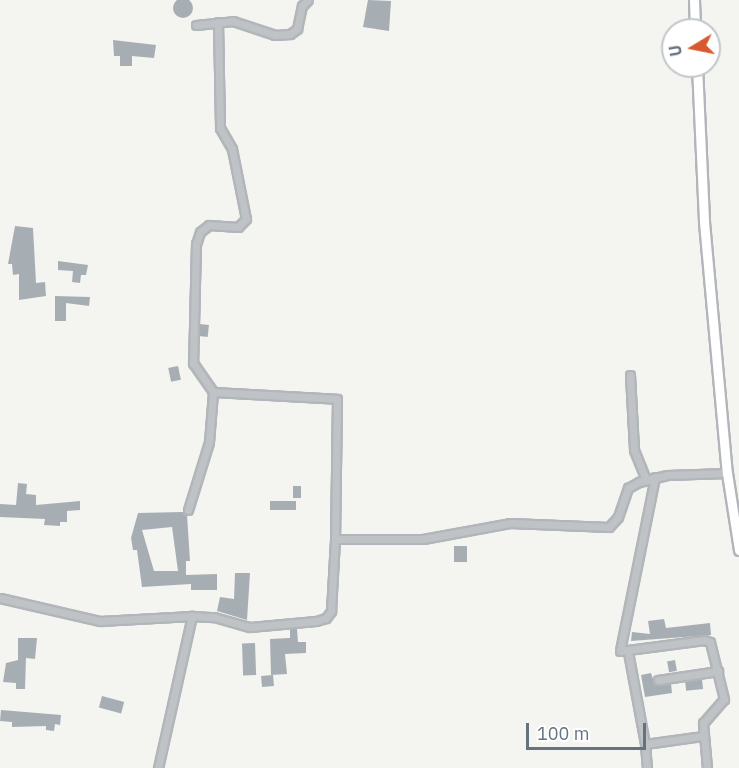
<!DOCTYPE html>
<html>
<head>
<meta charset="utf-8">
<style>
	body { margin:0 }
	#map { position:relative; width:739px; height:768px; overflow:hidden; background:#f4f4f1; font-family:"IBM Plex Sans",sans-serif }
	div>[style] { position:absolute }
	.building>* { inset:0; background:#a7aeb3; transform-origin:0 0 }
	.round { border-radius:50% }
	.roads { filter:drop-shadow(2px 0 #b2b6ba) drop-shadow(-2px 0 #b2b6ba) drop-shadow(0 2px #b2b6ba) drop-shadow(0 -2px #b2b6ba) }
	.minor>* { height:7px; margin:-3.5px; padding:0 3.5px; transform-origin:3.5px; border-radius:3.5px; background:#bfc3c6 }
	.secondary>* { height:9px; margin:-4.5px; padding:0 4.5px; transform-origin:4.5px; border-radius:4.5px; background:#fff }
	span { translate:-50% -50%; white-space:nowrap; text-align:center; line-height:1.15; -webkit-text-stroke:6px #fff; paint-order:stroke }
	.north { position:absolute; left:661px; top:18px; width:60px; height:60px; box-sizing:border-box; background:#fff; border:2px solid #c1c7cc; border-radius:50%; rotate:260deg; font-size:16px; font-weight:700; line-height:24px; text-align:center; color:#657380 }
	.north::after { content:''; display:block; margin:auto; width:21px; height:27px; background:#d75a2e; clip-path:polygon(50% 0,100% 100%,50% 72%,0 100%) }
	.scale { position:absolute; left:526px; top:723px; width:120px; height:27px; box-sizing:border-box; border:3px solid #657380; border-top:0; padding-left:8px; font-size:18px; line-height:21px; white-space:nowrap; color:#657380; -webkit-text-stroke:4px #fff; paint-order:stroke }
</style>
</head>
<body>
<div id="map">
	<div class="building">
		<i class="round" style="left:173px;top:-2px;width:20px;height:20px"></i>
		<i style="clip-path:polygon(368px 0,391px 1px,389px 31px,363px 27px)"></i>
		<i style="clip-path:polygon(113px 40px,156px 45px,154px 58px,132px 56px,132px 66px,120px 66px,120px 56px,114px 56px)"></i>
		<i style="clip-path:polygon(15px 226px,33px 228px,36px 283px,45px 282px,46px 296px,19px 300px,19px 274px,13px 275px,12px 264px,8px 264px)"></i>
		<i style="clip-path:polygon(58px 261px,88px 265px,86px 275px,81px 275px,80px 283px,72px 282px,73px 271px,58px 270px)"></i>
		<i style="clip-path:polygon(55px 296px,90px 297px,89px 306px,66px 303px,66px 321px,55px 321px)"></i>
		<i style="left:200px;top:324px;width:9px;height:12px;rotate:6deg"></i>
		<i style="left:178px;top:366px;width:14px;height:10px;rotate:78deg"></i>
		<i style="clip-path:polygon(18px 483px,27px 484px,26px 494px,36px 495px,36px 505px,80px 501px,80px 510px,67px 511px,67px 522px,60px 522px,60px 526px,44px 525px,45px 519px,0 517px,0 504px,16px 505px)"></i>
		<i style="left:293px;top:486px;width:8px;height:12px"></i>
		<i style="left:270px;top:501px;width:26px;height:9px"></i>
		<i style="clip-path:polygon(evenodd,183px 512px,187px 515px,190px 561px,186px 561px,186px 575px,217px 574px,217px 590px,191px 590px,191px 584px,142px 587px,137px 550px,133px 550px,131px 538px,138px 513px,183px 512px,172px 527px,178px 571px,154px 571px,142px 530px,172px 527px)"></i>
		<i style="left:454px;top:546px;width:13px;height:16px"></i>
		<i style="clip-path:polygon(235px 573px,250px 573px,247px 620px,217px 611px,220px 597px,234px 599px)"></i>
		<i style="clip-path:polygon(664px 619px,666px 628px,710px 623px,711px 635px,631px 641px,632px 632px,650px 634px,648px 621px)"></i>
		<i style="clip-path:polygon(290px 629px,297px 629px,298px 642px,306px 642px,306px 653px,285px 654px,287px 674px,271px 675px,270px 639px,290px 638px)"></i>
		<i style="clip-path:polygon(18px 638px,37px 638px,35px 659px,26px 658px,25px 689px,16px 689px,16px 683px,3px 682px,6px 663px,18px 660px)"></i>
		<i style="left:255px;top:643px;width:32px;height:13px;rotate:88deg"></i>
		<i style="left:675px;top:660px;width:11px;height:8px;rotate:80deg"></i>
		<i style="clip-path:polygon(651px 673px,655px 685px,671px 684px,672px 693px,645px 697px,641px 675px)"></i>
		<i style="left:273px;top:675px;width:11px;height:12px;rotate:85deg"></i>
		<i style="left:702px;top:679px;width:10px;height:17px;rotate:84deg"></i>
		<i style="left:102px;top:696px;width:23px;height:12px;rotate:15deg"></i>
		<i style="clip-path:polygon(1px 710px,61px 715px,60px 725px,55px 724px,54px 731px,46px 730px,46px 726px,12px 727px,12px 722px,0 721px)"></i>
	</div>
	<div class="roads">
		<div class="minor">
			<i style="left:218px;top:22px;width:106px;rotate:88.9deg"></i>
			<i style="left:220px;top:128px;width:24px;rotate:60deg"></i>
			<i style="left:232px;top:149px;width:71px;rotate:78.7deg"></i>
			<i style="left:246px;top:219px;width:11px;rotate:135deg"></i>
			<i style="left:238px;top:227px;width:29px;rotate:-176deg"></i>
			<i style="left:209px;top:225px;width:11px;rotate:142deg"></i>
			<i style="left:200px;top:232px;width:13px;rotate:108deg"></i>
			<i style="left:196px;top:244px;width:119px;rotate:91.4deg"></i>
			<i style="left:193px;top:363px;width:35px;rotate:55deg"></i>
			<i style="left:213px;top:392px;width:124px;rotate:3.2deg"></i>
			<i style="left:337px;top:399px;width:140px;rotate:90.8deg"></i>
			<i style="left:196px;top:25px;width:37px;rotate:-6deg"></i>
			<i style="left:233px;top:21px;width:44px;rotate:18.4deg"></i>
			<i style="left:275px;top:35px;width:15px;rotate:-4deg"></i>
			<i style="left:290px;top:34px;width:9px;rotate:-36deg"></i>
			<i style="left:297px;top:29px;width:24px;rotate:-78deg"></i>
			<i style="left:302px;top:6px;width:8px;rotate:-45deg"></i>
			<i style="left:630px;top:375px;width:75px;rotate:86.9deg"></i>
			<i style="left:634px;top:450px;width:31px;rotate:68deg"></i>
			<i style="left:655px;top:477px;width:177px;rotate:101.4deg"></i>
			<i style="left:620px;top:651px;width:85px;rotate:-7.5deg"></i>
			<i style="left:704px;top:640px;width:6px;rotate:18deg"></i>
			<i style="left:710px;top:642px;width:59px;rotate:76.2deg"></i>
			<i style="left:724px;top:699px;width:32px;rotate:131deg"></i>
			<i style="left:703px;top:723px;width:45px;rotate:84.9deg"></i>
			<i style="left:188px;top:510px;width:71px;rotate:-72.8deg"></i>
			<i style="left:209px;top:442px;width:50px;rotate:-85.4deg"></i>
			<i style="left:0;top:598px;width:103px;rotate:13deg"></i>
			<i style="left:100px;top:621px;width:92px;rotate:-3.1deg"></i>
			<i style="left:192px;top:616px;width:22px;rotate:3deg"></i>
			<i style="left:214px;top:617px;width:37px;rotate:16deg"></i>
			<i style="left:250px;top:627px;width:66px;rotate:-5.2deg"></i>
			<i style="left:316px;top:621px;width:10px;rotate:-17deg"></i>
			<i style="left:326px;top:618px;width:9px;rotate:-54deg"></i>
			<i style="left:331px;top:611px;width:72px;rotate:-86.8deg"></i>
			<i style="left:335px;top:539px;width:88px"></i>
			<i style="left:423px;top:539px;width:88px;rotate:-10.4deg"></i>
			<i style="left:510px;top:523px;width:99px;rotate:2.3deg"></i>
			<i style="left:609px;top:527px;width:13px;rotate:-48deg"></i>
			<i style="left:618px;top:517px;width:31px;rotate:-71deg"></i>
			<i style="left:628px;top:488px;width:13px;rotate:-29deg"></i>
			<i style="left:639px;top:482px;width:29px;rotate:-14deg"></i>
			<i style="left:667px;top:475px;width:60px;rotate:-1.9deg"></i>
			<i style="left:628px;top:652px;width:94px;rotate:79.5deg"></i>
			<i style="left:658px;top:680px;width:61px;rotate:-8.5deg"></i>
			<i style="left:158px;top:768px;width:156px;rotate:-77.4deg"></i>
			<i style="left:647px;top:768px;width:24px;rotate:-95deg"></i>
			<i style="left:645px;top:744px;width:59px;rotate:-7.9deg"></i>
		</div>
		<div class="secondary">
			<i style="left:694px;top:0;width:30px;rotate:88deg"></i>
			<i style="left:697px;top:66px;width:156px;rotate:87.4deg"></i>
			<i style="left:704px;top:222px;width:252px;rotate:84.8deg"></i>
			<i style="left:727px;top:473px;width:78px;rotate:81.1deg"></i>
		</div>
	</div>
	<div class="north">U</div>
	<div class="scale">100 m</div>
</div>
</body>
</html>
